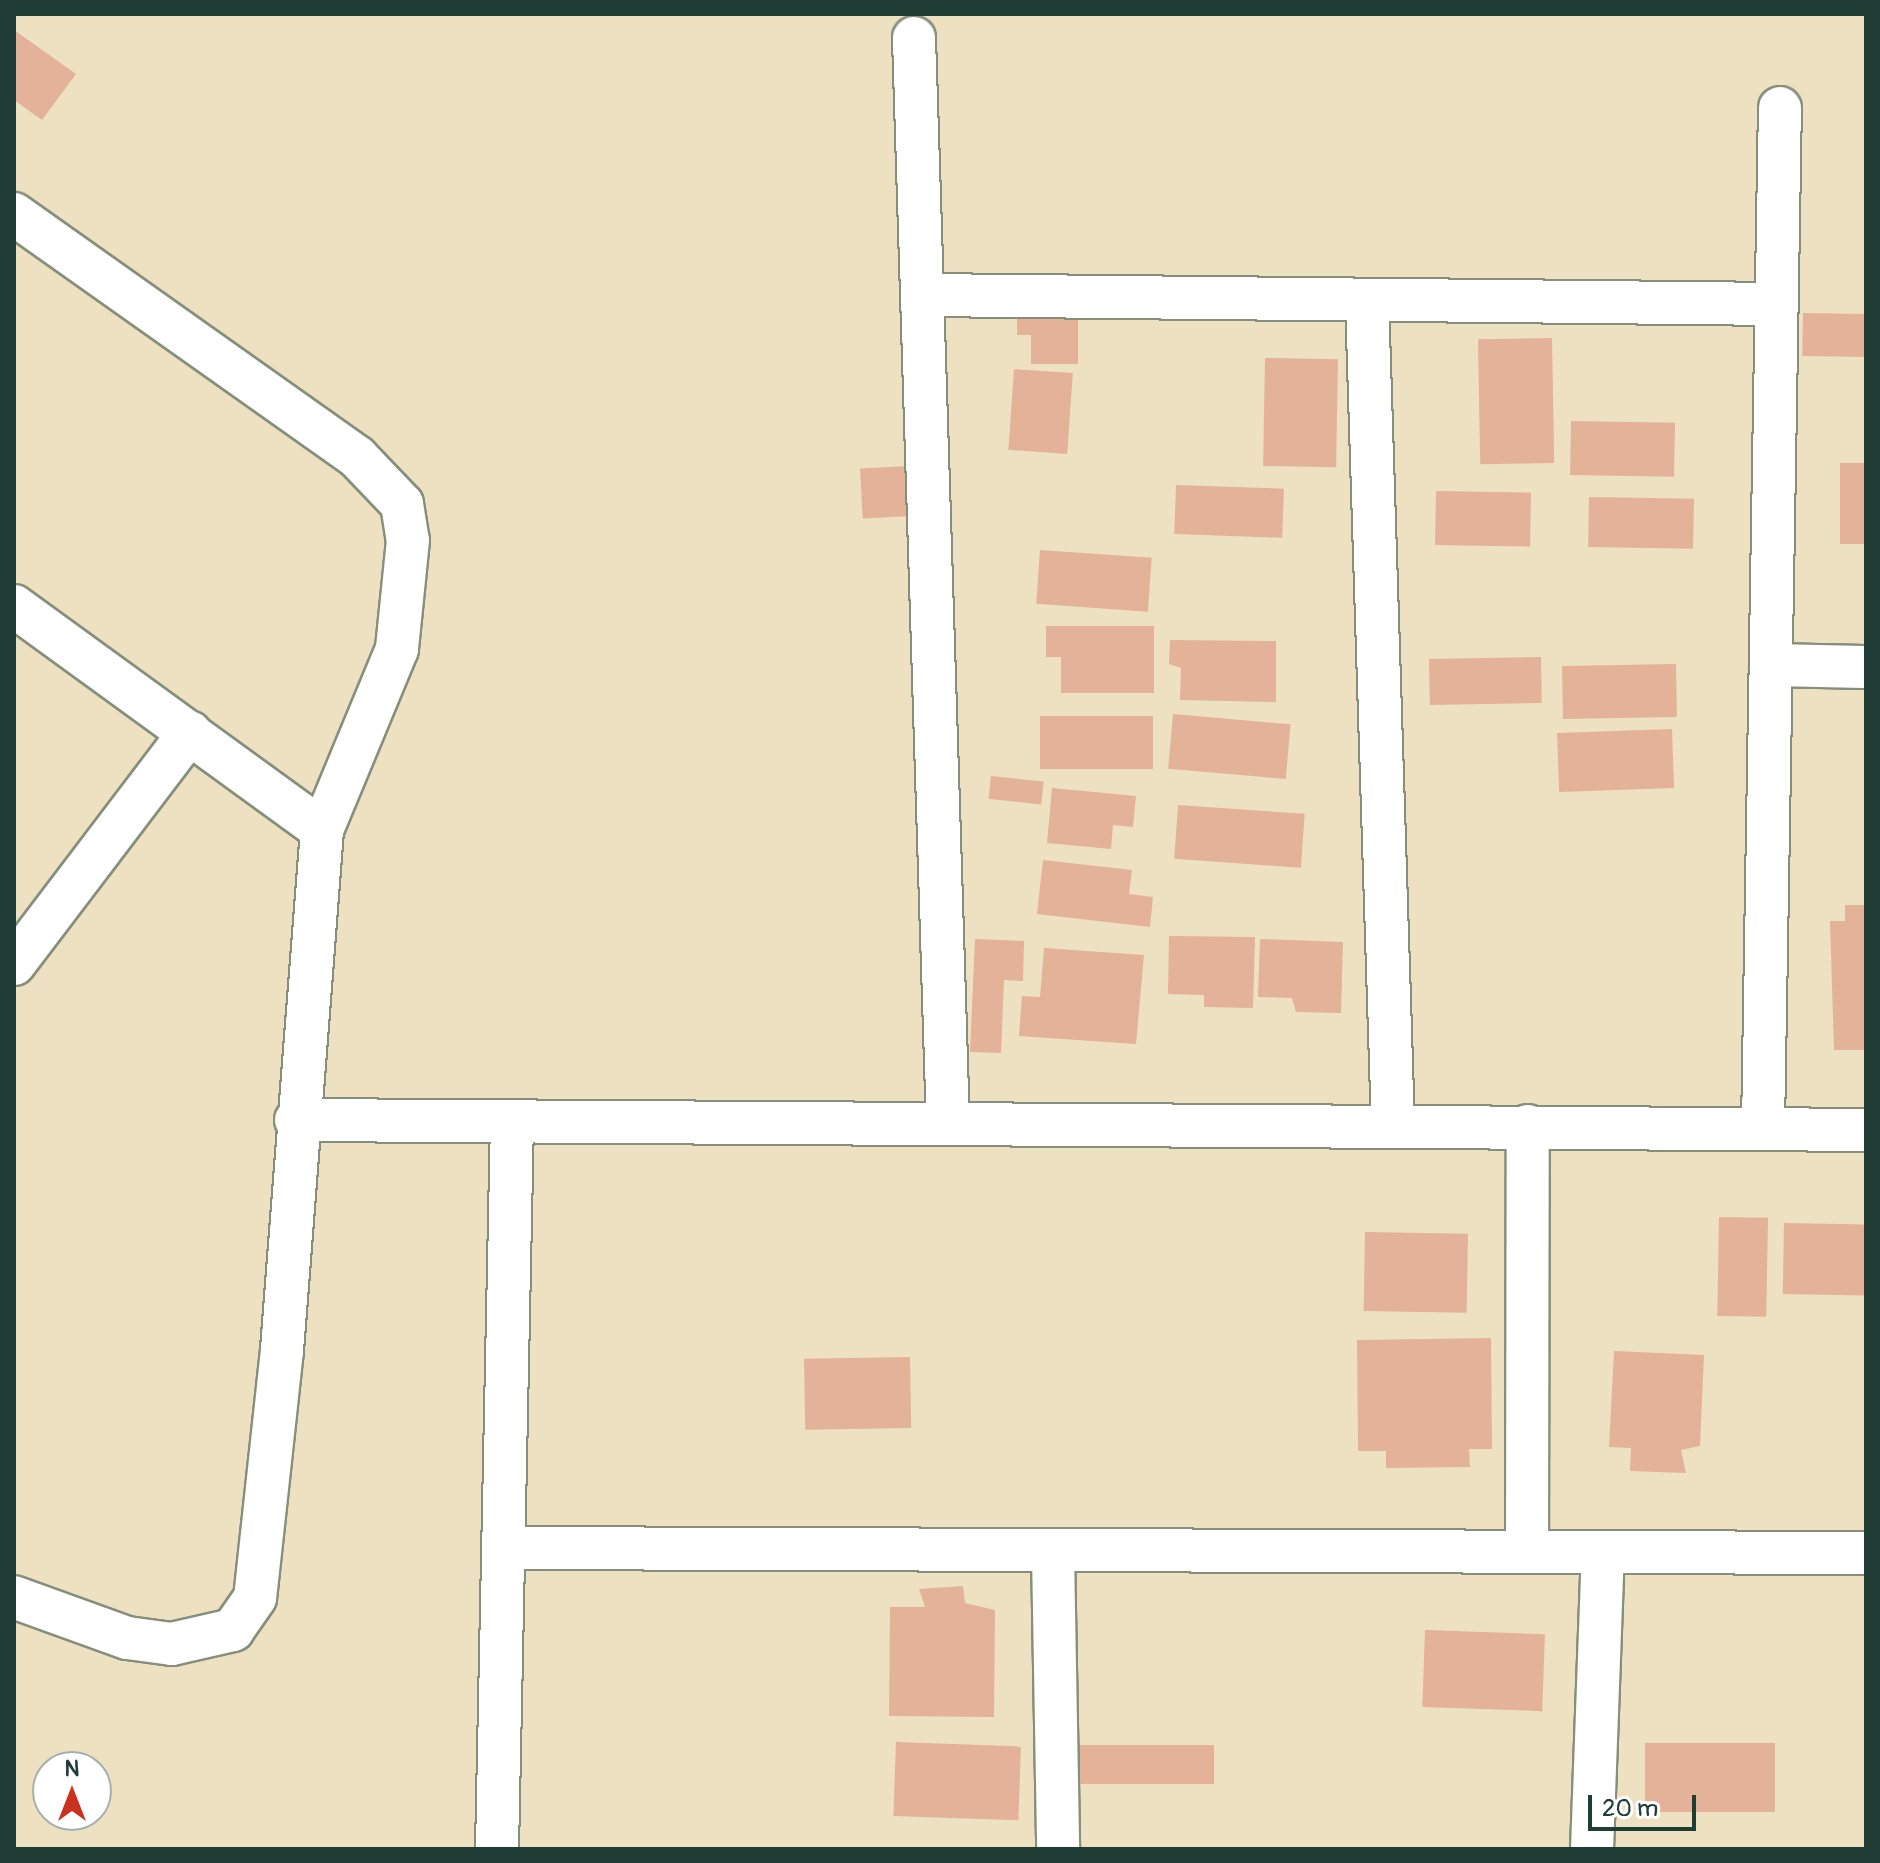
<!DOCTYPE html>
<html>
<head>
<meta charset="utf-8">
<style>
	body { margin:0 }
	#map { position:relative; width:1880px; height:1863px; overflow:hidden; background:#ede1c2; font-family:Pangolin,sans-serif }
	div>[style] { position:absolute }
	.building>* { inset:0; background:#e3b298; transform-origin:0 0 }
	.roads { filter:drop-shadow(2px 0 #868f7b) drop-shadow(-2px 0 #868f7b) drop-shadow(0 2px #868f7b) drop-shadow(0 -2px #868f7b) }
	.minor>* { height:42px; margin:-21px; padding:0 21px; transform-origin:21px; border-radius:21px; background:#fff }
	span { translate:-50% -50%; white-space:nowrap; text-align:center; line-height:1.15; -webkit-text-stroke:8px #fff; paint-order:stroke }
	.frame { position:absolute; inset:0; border:16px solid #1f3d34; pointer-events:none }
	.north { position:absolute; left:32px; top:1751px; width:80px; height:80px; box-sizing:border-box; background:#fff; border:2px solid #a5b1ae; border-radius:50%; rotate:0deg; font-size:22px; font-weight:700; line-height:32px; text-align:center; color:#1f3d34 }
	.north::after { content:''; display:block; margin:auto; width:28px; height:36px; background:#c8321e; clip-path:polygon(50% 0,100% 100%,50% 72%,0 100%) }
	.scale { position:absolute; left:1588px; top:1795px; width:108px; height:36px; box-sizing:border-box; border:4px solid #1f3d34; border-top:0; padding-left:10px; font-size:24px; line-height:28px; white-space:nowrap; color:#1f3d34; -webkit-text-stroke:6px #fff; paint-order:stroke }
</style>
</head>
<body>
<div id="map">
	<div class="building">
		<i style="clip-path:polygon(14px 30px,76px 74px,42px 120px,14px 100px)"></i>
		<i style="left:1803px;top:313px;width:63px;height:43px;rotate:1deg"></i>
		<i style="clip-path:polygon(1017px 316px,1078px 317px,1078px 364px,1031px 364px,1031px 335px,1017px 335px)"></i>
		<i style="left:1552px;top:338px;width:125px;height:74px;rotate:89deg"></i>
		<i style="left:1265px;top:358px;width:73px;height:108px;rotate:1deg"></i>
		<i style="left:1014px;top:369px;width:59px;height:81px;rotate:4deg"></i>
		<i style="left:1571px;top:421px;width:104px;height:54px;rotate:1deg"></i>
		<i style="left:1840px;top:463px;width:26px;height:81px"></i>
		<i style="left:910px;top:466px;width:50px;height:50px;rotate:87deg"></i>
		<i style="left:1176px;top:485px;width:108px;height:49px;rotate:2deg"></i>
		<i style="left:1436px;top:491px;width:95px;height:54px;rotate:1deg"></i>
		<i style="left:1589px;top:497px;width:105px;height:50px;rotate:1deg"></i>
		<i style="left:1040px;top:550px;width:112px;height:54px;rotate:4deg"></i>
		<i style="clip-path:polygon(1046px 626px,1154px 626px,1154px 693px,1061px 693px,1061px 657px,1046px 657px)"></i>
		<i style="clip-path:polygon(1170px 640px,1276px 641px,1276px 702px,1180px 700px,1181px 668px,1169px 664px)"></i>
		<i style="left:1541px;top:657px;width:46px;height:112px;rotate:89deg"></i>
		<i style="left:1676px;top:664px;width:53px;height:114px;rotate:89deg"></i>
		<i style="left:1173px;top:714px;width:118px;height:55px;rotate:5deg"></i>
		<i style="left:1153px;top:716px;width:53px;height:113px;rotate:90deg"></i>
		<i style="left:1672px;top:729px;width:59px;height:115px;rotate:88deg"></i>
		<i style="left:991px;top:776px;width:53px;height:23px;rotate:6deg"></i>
		<i style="clip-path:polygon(1052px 788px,1136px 796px,1133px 827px,1113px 825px,1111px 849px,1047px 843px)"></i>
		<i style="left:1178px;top:805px;width:127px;height:54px;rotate:4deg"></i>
		<i style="clip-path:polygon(1043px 860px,1132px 870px,1129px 894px,1153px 897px,1150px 927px,1037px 914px)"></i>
		<i style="clip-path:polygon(1845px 905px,1866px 905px,1866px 1050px,1834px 1050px,1830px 921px,1845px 921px)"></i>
		<i style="clip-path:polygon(1169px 936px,1255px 937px,1253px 1008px,1204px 1007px,1204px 995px,1168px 994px)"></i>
		<i style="clip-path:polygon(975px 939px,1024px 941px,1023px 981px,1004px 980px,1001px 1053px,970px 1052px)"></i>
		<i style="clip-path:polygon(1260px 939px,1343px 942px,1341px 1013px,1296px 1012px,1292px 998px,1258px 997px)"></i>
		<i style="clip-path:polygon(1044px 948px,1144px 955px,1136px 1044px,1019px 1036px,1022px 996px,1040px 997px)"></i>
		<i style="left:1719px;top:1217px;width:49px;height:99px;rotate:1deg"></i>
		<i style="left:1784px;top:1223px;width:82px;height:71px;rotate:1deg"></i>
		<i style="left:1365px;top:1232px;width:103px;height:79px;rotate:1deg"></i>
		<i style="clip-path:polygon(1491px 1338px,1492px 1449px,1469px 1449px,1470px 1467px,1386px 1468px,1386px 1451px,1358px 1451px,1357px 1340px)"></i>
		<i style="clip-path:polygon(1614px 1351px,1704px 1355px,1700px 1446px,1681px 1450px,1686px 1473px,1630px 1471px,1631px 1448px,1609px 1447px)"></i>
		<i style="left:910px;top:1357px;width:71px;height:106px;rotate:89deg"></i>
		<i style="clip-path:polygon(963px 1586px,965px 1603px,995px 1610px,994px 1717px,889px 1716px,890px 1607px,925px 1607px,919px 1589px)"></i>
		<i style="left:1425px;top:1630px;width:120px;height:77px;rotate:2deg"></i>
		<i style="left:896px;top:1742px;width:125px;height:74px;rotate:2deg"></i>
		<i style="left:1645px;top:1743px;width:130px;height:69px"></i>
		<i style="left:1077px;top:1745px;width:137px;height:39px"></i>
	</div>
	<div class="roads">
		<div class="minor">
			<i style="left:914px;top:38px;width:1086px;rotate:88.21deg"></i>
			<i style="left:14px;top:214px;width:420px;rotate:35.3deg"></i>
			<i style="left:357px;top:457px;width:65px;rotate:46.2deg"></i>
			<i style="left:402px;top:504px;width:36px;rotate:81deg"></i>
			<i style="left:408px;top:540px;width:110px;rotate:95.8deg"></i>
			<i style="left:397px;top:649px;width:196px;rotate:112.5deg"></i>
			<i style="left:322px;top:830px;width:522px;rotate:94.4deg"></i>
			<i style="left:282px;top:1350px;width:249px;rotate:96.2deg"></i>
			<i style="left:255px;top:1598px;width:39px;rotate:125deg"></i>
			<i style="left:233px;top:1630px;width:63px;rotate:167.1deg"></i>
			<i style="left:172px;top:1644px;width:45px;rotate:-172.4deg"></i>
			<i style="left:127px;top:1638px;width:120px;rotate:-160.1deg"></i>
			<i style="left:922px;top:295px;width:855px;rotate:0.6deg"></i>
			<i style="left:1367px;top:300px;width:826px;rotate:88.2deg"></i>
			<i style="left:14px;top:606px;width:381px;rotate:36deg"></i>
			<i style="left:1771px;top:665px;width:95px;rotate:1.2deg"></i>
			<i style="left:14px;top:964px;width:291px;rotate:-52.8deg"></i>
			<i style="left:296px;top:1120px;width:1570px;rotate:0.36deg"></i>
			<i style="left:1763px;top:1128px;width:1020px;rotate:-89.05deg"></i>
			<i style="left:506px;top:1548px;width:1360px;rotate:0.21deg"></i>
			<i style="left:1053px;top:1552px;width:297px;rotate:89deg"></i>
			<i style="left:1527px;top:1552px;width:426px;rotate:-89.9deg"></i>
			<i style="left:497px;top:1849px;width:728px;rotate:-88.82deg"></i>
			<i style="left:1592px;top:1849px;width:297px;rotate:-87.9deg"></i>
		</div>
	</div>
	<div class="frame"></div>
	<div class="north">N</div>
	<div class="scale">20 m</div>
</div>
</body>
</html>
